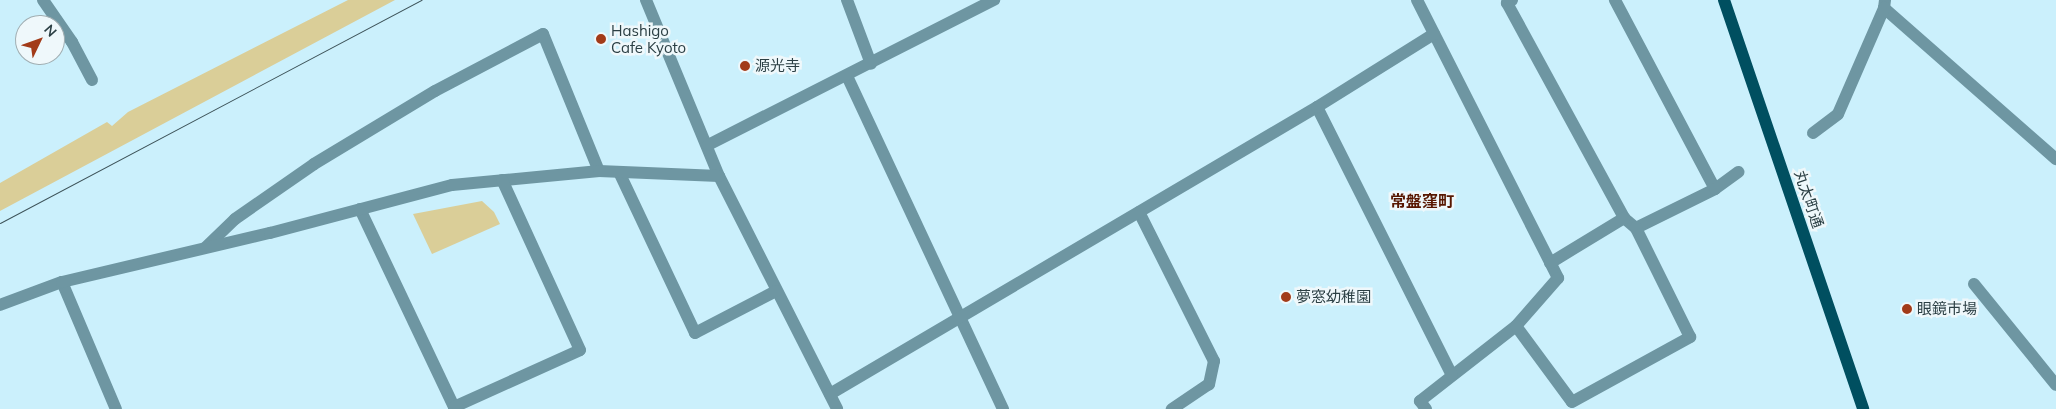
<!DOCTYPE html>
<html>
<head>
<meta charset="utf-8">
<style>
	body { margin:0 }
	#map { position:relative; width:2056px; height:409px; overflow:hidden; background:#cbf0fc; font-family:Mulish,"Noto Sans JP",sans-serif }
	div>[style] { position:absolute }
	.green>* { inset:0; background:#dace98 }
	.minor>* { height:12px; margin:-6px; padding:0 6px; transform-origin:6px; border-radius:6px; background:#6e96a2 }
	.major>* { height:12px; margin:-6px; padding:0 6px; transform-origin:6px; border-radius:6px; background:#004f60 }
	.tram>* { height:1px; margin:-0.5px; padding:0 0.5px; transform-origin:0.5px; border-radius:0.5px; background:#3d5359 }
	.dots>* { width:14px; height:14px; translate:-50% -50%; box-sizing:border-box; border:2px solid #eff8fb; border-radius:50% }
	span { translate:-50% -50%; white-space:nowrap; text-align:center; line-height:1.15; -webkit-text-stroke:5px #eff8fb; paint-order:stroke }
	.poi-label { font-size:15px; color:#2b3f44 }
	.left { translate:0 -50%; text-align:left }
	.street-label { font-size:15px; color:#2b3f44 }
	.neighbourhood-label { font-size:16px; color:#581701; font-weight:700 }
	.north { position:absolute; left:15px; top:15px; width:50px; height:50px; box-sizing:border-box; background:#eff8fb; border:1px solid #a1aeb2; border-radius:50%; rotate:48deg; font-size:14px; font-weight:700; line-height:20px; text-align:center; color:#2b3f44 }
	.north::after { content:''; display:block; margin:auto; width:18px; height:22px; background:#a23b19; clip-path:polygon(50% 0,100% 100%,50% 72%,0 100%) }
</style>
</head>
<body>
<div id="map">
	<div class="green">
		<i style="clip-path:polygon(348px 0,395px 0,0 211px,0 183px,107px 122px,112px 126px,128px 112px)"></i>
		<i style="clip-path:polygon(482px 201px,494px 212px,500px 224px,432px 254px,413px 214px)"></i>
	</div>
	<div class="minor">
		<i style="left:43px;top:0;width:51px;rotate:55.4deg"></i>
		<i style="left:72px;top:42px;width:43px;rotate:62.2deg"></i>
		<i style="left:646px;top:0;width:191px;rotate:67.5deg"></i>
		<i style="left:719px;top:176px;width:261px;rotate:63.1deg"></i>
		<i style="left:847px;top:0;width:68px;rotate:69.4deg"></i>
		<i style="left:1417px;top:0;width:312px;rotate:63.1deg"></i>
		<i style="left:1558px;top:278px;width:64px;rotate:131.2deg"></i>
		<i style="left:1516px;top:326px;width:122px;rotate:142deg"></i>
		<i style="left:1420px;top:401px;width:10px;rotate:53deg"></i>
		<i style="left:1512px;top:0;width:6px;rotate:149deg"></i>
		<i style="left:1507px;top:3px;width:245px;rotate:61.4deg"></i>
		<i style="left:1624px;top:218px;width:16px;rotate:40deg"></i>
		<i style="left:1636px;top:228px;width:88px;rotate:-26.3deg"></i>
		<i style="left:1715px;top:189px;width:214px;rotate:-117.9deg"></i>
		<i style="left:1885px;top:0;width:8px;rotate:97deg"></i>
		<i style="left:1884px;top:8px;width:229px;rotate:41.3deg"></i>
		<i style="left:847px;top:76px;width:368px;rotate:64.9deg"></i>
		<i style="left:1317px;top:107px;width:300px;rotate:63.3deg"></i>
		<i style="left:1813px;top:133px;width:31px;rotate:-37deg"></i>
		<i style="left:1838px;top:114px;width:116px;rotate:-66.5deg"></i>
		<i style="left:708px;top:145px;width:321px;rotate:-26.9deg"></i>
		<i style="left:619px;top:172px;width:178px;rotate:64.7deg"></i>
		<i style="left:695px;top:333px;width:91px;rotate:-27.4deg"></i>
		<i style="left:1715px;top:189px;width:29px;rotate:-36deg"></i>
		<i style="left:360px;top:209px;width:221px;rotate:64.6deg"></i>
		<i style="left:1139px;top:212px;width:167px;rotate:63.3deg"></i>
		<i style="left:1214px;top:361px;width:24px;rotate:102deg"></i>
		<i style="left:1209px;top:384px;width:45px;rotate:146deg"></i>
		<i style="left:206px;top:247px;width:40px;rotate:-44deg"></i>
		<i style="left:235px;top:219px;width:96px;rotate:-34.8deg"></i>
		<i style="left:314px;top:164px;width:141px;rotate:-31.1deg"></i>
		<i style="left:435px;top:91px;width:122px;rotate:-27.8deg"></i>
		<i style="left:543px;top:34px;width:148px;rotate:67.8deg"></i>
		<i style="left:1550px;top:263px;width:87px;rotate:-31.3deg"></i>
		<i style="left:62px;top:282px;width:138px;rotate:67deg"></i>
		<i style="left:1974px;top:284px;width:130px;rotate:50.9deg"></i>
		<i style="left:0;top:305px;width:66px;rotate:-20.4deg"></i>
		<i style="left:62px;top:282px;width:214px;rotate:-13.3deg"></i>
		<i style="left:270px;top:233px;width:188px;rotate:-14.8deg"></i>
		<i style="left:452px;top:185px;width:148px;rotate:-5.4deg"></i>
		<i style="left:599px;top:171px;width:120px;rotate:2.4deg"></i>
		<i style="left:1516px;top:326px;width:94px;rotate:53.6deg"></i>
		<i style="left:1572px;top:402px;width:135px;rotate:-28.8deg"></i>
		<i style="left:1690px;top:337px;width:122px;rotate:-116.4deg"></i>
		<i style="left:830px;top:394px;width:565px;rotate:-30.51deg"></i>
		<i style="left:1317px;top:107px;width:138px;rotate:-32deg"></i>
		<i style="left:454px;top:407px;width:138px;rotate:-24.3deg"></i>
		<i style="left:580px;top:350px;width:187px;rotate:-114.6deg"></i>
	</div>
	<div class="major">
		<i style="left:1724px;top:0;width:432px;rotate:71.2deg"></i>
	</div>
	<div class="tram">
		<i style="left:0;top:223px;width:477px;rotate:-27.9deg"></i>
	</div>
	<div class="dots">
		<i style="left:601px;top:39px;background:#a23b19"></i>
		<i style="left:745px;top:66px;background:#a23b19"></i>
		<i style="left:1286px;top:297px;background:#a23b19"></i>
		<i style="left:1907px;top:309px;background:#a23b19"></i>
	</div>
	<div class="poi-label">
		<span class="left" style="left:611px;top:39px">Hashigo<br>Cafe Kyoto</span>
		<span class="left" style="left:755px;top:66px">源光寺</span>
		<span class="left" style="left:1296px;top:297px">夢窓幼稚園</span>
		<span class="left" style="left:1917px;top:309px">眼鏡市場</span>
	</div>
	<div class="street-label">
		<span style="left:1809px;top:199px;rotate:71deg">丸太町通</span>
	</div>
	<div class="neighbourhood-label">
		<span style="left:1422px;top:201px">常盤窪町</span>
	</div>
	<div class="north">N</div>
</div>
</body>
</html>
